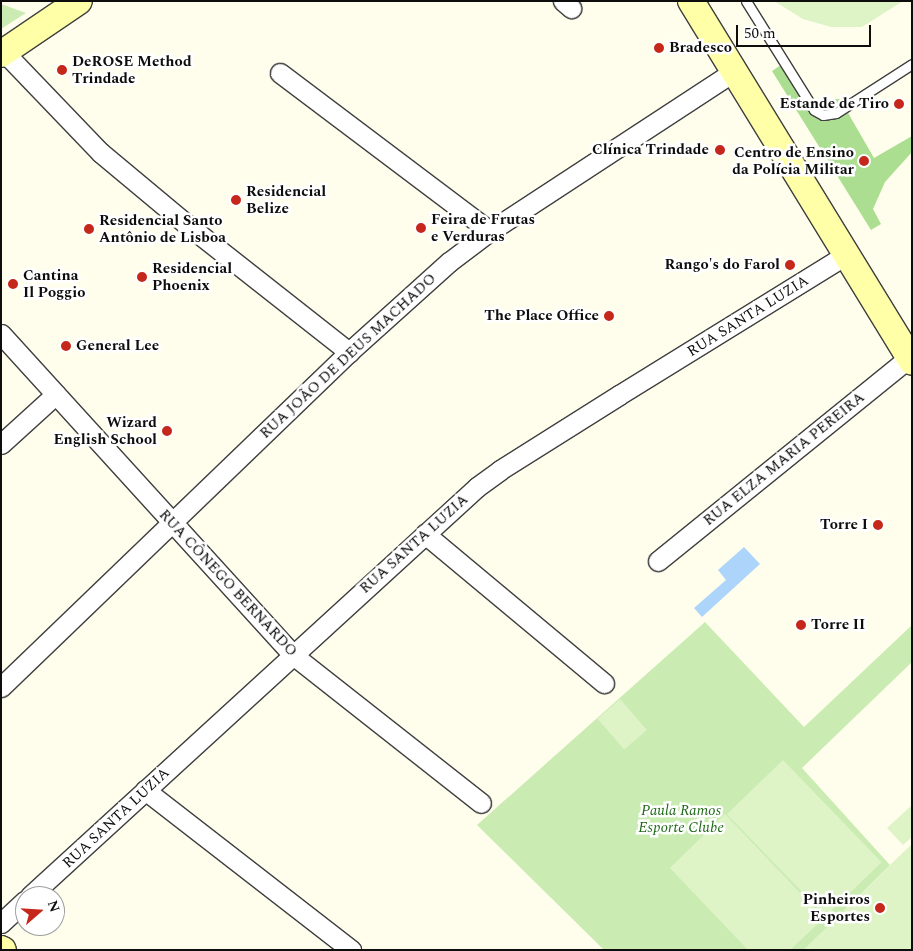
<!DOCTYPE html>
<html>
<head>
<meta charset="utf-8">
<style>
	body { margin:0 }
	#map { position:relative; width:913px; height:951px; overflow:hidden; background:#fffeec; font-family:Spectral,serif }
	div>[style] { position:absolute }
	.green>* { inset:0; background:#caecb3 }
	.forest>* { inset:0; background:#abde91 }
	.pitch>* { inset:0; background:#def3c6; transform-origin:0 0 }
	.water>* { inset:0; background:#add4fa }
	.roads { filter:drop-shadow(1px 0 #404040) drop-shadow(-1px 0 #404040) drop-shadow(0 1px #404040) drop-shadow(0 -1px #404040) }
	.service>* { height:9px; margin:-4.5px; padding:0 4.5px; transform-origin:4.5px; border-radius:4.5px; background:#fff }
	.minor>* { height:19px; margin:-9.5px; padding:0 9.5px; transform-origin:9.5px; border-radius:9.5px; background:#fff }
	.secondary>* { height:26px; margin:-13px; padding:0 13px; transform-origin:13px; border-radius:13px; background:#feffa7 }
	.dots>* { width:14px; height:14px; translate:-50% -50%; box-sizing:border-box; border:2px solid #fff; border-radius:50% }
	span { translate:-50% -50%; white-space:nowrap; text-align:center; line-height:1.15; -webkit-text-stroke:5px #fff; paint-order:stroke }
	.poi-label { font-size:15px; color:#0d0d0d; font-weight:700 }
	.left { translate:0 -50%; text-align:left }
	.right { translate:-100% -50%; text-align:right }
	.street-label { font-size:15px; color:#0d0d0d }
	.park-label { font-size:15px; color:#206919; font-style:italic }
	.frame { position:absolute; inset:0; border:2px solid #0d0d0d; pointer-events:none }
	.north { position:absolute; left:15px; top:886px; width:50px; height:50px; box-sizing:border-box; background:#fff; border:1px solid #9e9e9e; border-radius:50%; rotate:71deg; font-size:14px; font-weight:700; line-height:20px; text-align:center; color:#0d0d0d }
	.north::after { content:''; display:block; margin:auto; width:18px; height:22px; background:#c6271b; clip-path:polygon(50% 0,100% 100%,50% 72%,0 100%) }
	.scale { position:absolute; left:736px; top:25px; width:135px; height:22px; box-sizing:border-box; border:2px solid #0d0d0d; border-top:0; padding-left:6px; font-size:15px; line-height:18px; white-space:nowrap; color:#0d0d0d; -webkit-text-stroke:4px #fff; paint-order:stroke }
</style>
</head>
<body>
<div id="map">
	<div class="green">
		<i style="clip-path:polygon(1px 4px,26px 13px,1px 29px)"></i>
		<i style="clip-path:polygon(705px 622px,804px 727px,912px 625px,912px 662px,802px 768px,890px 865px,804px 950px,604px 950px,477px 825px)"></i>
	</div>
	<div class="forest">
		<i style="clip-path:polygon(787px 61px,811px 101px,840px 99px,874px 158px,912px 136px,912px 152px,885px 182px,873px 209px,881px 224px,871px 230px,772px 71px)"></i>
	</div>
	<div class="pitch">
		<i style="clip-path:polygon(774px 1px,903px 1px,862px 27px,831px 27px,803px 19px)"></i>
		<i style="left:620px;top:699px;width:41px;height:30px;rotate:49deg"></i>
		<i style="left:783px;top:760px;width:142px;height:78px;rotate:46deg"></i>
		<i style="clip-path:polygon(912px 805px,912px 837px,903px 845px,887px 828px)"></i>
		<i style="clip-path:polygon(725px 814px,824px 918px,790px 950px,748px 950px,670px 868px)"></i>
		<i style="clip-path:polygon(912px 844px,912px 950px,804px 950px,890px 865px)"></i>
	</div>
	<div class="water">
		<i style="clip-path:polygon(744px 547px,760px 564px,702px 617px,694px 608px,726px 580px,718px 570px)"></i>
	</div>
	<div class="roads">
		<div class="service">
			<i style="left:746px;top:1px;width:128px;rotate:58deg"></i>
			<i style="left:814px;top:110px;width:10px;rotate:29deg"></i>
			<i style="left:823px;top:115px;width:13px;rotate:-9deg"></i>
			<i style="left:836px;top:113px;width:90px;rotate:-32.8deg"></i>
		</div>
		<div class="minor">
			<i style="left:563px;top:1px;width:11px;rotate:41deg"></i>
			<i style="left:4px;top:52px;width:140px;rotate:46.2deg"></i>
			<i style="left:101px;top:153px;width:109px;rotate:39.8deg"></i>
			<i style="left:185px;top:223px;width:209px;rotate:38.2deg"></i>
			<i style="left:280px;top:73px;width:263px;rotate:37deg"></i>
			<i style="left:1px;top:334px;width:434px;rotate:47.7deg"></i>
			<i style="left:293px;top:655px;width:239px;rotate:38.2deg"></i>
			<i style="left:1px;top:444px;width:74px;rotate:-42.3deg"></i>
			<i style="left:425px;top:534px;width:233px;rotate:39.8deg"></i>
			<i style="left:658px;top:561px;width:323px;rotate:-39deg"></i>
			<i style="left:1px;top:687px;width:483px;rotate:-43.9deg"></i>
			<i style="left:349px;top:352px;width:135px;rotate:-42deg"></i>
			<i style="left:449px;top:262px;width:51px;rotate:-37.1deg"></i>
			<i style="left:490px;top:231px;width:290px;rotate:-33.2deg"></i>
			<i style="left:145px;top:790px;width:261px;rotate:37.8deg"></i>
			<i style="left:30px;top:896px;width:606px;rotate:-42.46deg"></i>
			<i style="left:477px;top:487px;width:29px;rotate:-36deg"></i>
			<i style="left:500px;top:470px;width:141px;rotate:-32.2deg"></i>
			<i style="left:619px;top:395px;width:267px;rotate:-31.7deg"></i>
			<i style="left:1px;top:923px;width:33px;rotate:-43deg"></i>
		</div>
		<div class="secondary">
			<i style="left:691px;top:1px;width:423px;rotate:58.5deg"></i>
			<i style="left:1px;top:54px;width:94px;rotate:-34.2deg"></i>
			<i style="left:1px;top:949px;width:2px;rotate:27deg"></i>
		</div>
	</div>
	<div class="dots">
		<i style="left:659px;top:48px;background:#c6271b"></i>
		<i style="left:62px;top:70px;background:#c6271b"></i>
		<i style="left:899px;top:104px;background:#c6271b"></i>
		<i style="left:720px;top:150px;background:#c6271b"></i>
		<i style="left:864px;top:161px;background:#c6271b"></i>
		<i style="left:236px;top:200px;background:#c6271b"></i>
		<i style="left:421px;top:228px;background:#c6271b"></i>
		<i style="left:89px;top:229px;background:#c6271b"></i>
		<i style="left:790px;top:265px;background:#c6271b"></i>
		<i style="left:142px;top:277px;background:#c6271b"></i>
		<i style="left:13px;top:284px;background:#c6271b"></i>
		<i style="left:609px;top:316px;background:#c6271b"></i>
		<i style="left:66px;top:346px;background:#c6271b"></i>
		<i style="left:167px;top:431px;background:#c6271b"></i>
		<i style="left:878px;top:525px;background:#c6271b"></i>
		<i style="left:801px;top:625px;background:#c6271b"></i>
		<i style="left:880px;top:908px;background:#c6271b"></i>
	</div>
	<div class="poi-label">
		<span class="left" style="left:669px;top:48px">Bradesco</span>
		<span class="left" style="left:72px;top:70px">DeROSE Method<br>Trindade</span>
		<span class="right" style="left:889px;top:104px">Estande de Tiro</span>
		<span class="right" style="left:709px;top:150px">Clínica Trindade</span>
		<span class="right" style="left:854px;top:161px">Centro de Ensino<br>da Polícia Militar</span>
		<span class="left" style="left:246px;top:200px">Residencial<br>Belize</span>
		<span class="left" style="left:431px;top:228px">Feira de Frutas<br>e Verduras</span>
		<span class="left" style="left:99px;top:229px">Residencial Santo<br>Antônio de Lisboa</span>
		<span class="right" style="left:780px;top:265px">Rango's do Farol</span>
		<span class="left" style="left:152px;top:277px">Residencial<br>Phoenix</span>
		<span class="left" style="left:23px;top:284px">Cantina<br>Il Poggio</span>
		<span class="right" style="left:599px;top:316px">The Place Office</span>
		<span class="left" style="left:76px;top:346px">General Lee</span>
		<span class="right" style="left:157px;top:431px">Wizard<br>English School</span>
		<span class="right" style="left:868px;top:525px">Torre I</span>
		<span class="left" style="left:811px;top:625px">Torre II</span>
		<span class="right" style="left:870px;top:908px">Pinheiros<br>Esportes</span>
	</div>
	<div class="street-label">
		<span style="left:748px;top:316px;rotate:-32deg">RUA SANTA LUZIA</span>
		<span style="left:348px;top:356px;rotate:-43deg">RUA JOÃO DE DEUS MACHADO</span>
		<span style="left:784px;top:459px;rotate:-39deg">RUA ELZA MARIA PEREIRA</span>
		<span style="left:414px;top:544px;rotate:-42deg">RUA SANTA LUZIA</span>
		<span style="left:228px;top:583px;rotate:47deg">RUA CÔNEGO BERNARDO</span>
		<span style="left:116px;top:818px;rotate:-43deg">RUA SANTA LUZIA</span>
	</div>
	<div class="park-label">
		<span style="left:681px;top:819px">Paula Ramos<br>Esporte Clube</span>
	</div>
	<div class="frame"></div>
	<div class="north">N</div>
	<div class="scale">50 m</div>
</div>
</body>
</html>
